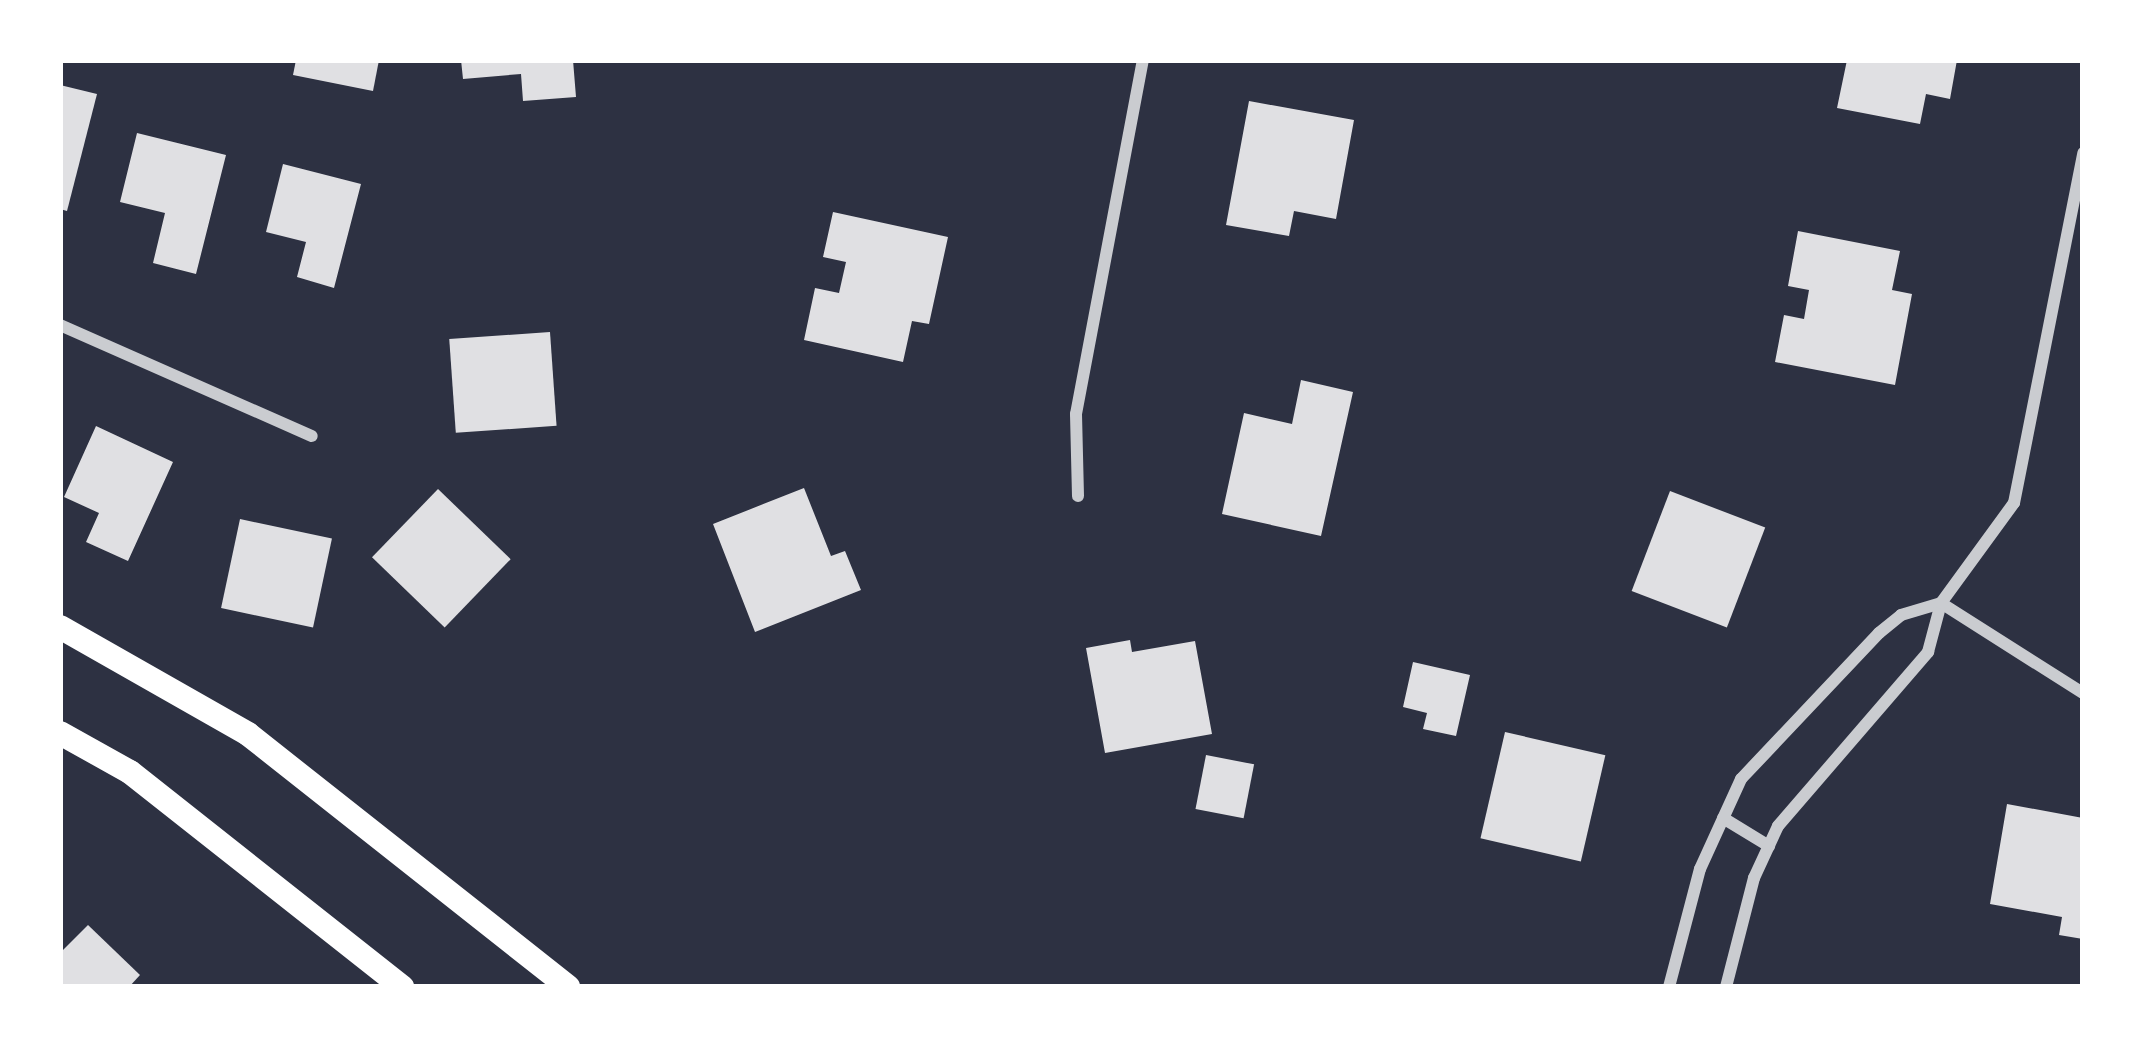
<!DOCTYPE html>
<html>
<head>
<meta charset="utf-8">
<style>
	body { margin:0 }
	#map { position:relative; width:2143px; height:1047px; overflow:hidden; background:#2d3142; font-family:Figtree,sans-serif }
	div>[style] { position:absolute }
	.building>* { inset:0; background:#e0e0e3; transform-origin:0 0 }
	.minor>* { height:12px; margin:-6px; padding:0 6px; transform-origin:6px; border-radius:6px; background:#caccd0 }
	.secondary>* { height:24px; margin:-12px; padding:0 12px; transform-origin:12px; border-radius:12px; background:#fff }
	span { translate:-50% -50%; white-space:nowrap; text-align:center; line-height:1.15; -webkit-text-stroke:10px #fff; paint-order:stroke }
	.frame { position:absolute; inset:0; border:63px solid #fff; pointer-events:none }
</style>
</head>
<body>
<div id="map">
	<div class="building">
		<i style="clip-path:polygon(296px 60px,379px 60px,373px 91px,293px 75px)"></i>
		<i style="clip-path:polygon(461px 60px,573px 60px,576px 97px,523px 101px,521px 74px,463px 79px)"></i>
		<i style="clip-path:polygon(1847px 60px,1957px 60px,1950px 99px,1926px 94px,1920px 124px,1837px 108px)"></i>
		<i style="clip-path:polygon(60px 85px,97px 94px,67px 211px,60px 209px)"></i>
		<i style="clip-path:polygon(1249px 101px,1354px 120px,1336px 219px,1294px 211px,1289px 236px,1226px 225px)"></i>
		<i style="clip-path:polygon(137px 133px,226px 155px,196px 274px,153px 263px,165px 213px,120px 202px)"></i>
		<i style="clip-path:polygon(283px 164px,361px 184px,334px 288px,297px 277px,306px 242px,266px 232px)"></i>
		<i style="clip-path:polygon(833px 212px,948px 237px,929px 324px,912px 321px,903px 362px,804px 340px,815px 288px,839px 293px,846px 262px,823px 257px)"></i>
		<i style="clip-path:polygon(1798px 231px,1900px 251px,1892px 290px,1912px 294px,1895px 385px,1775px 362px,1784px 315px,1804px 319px,1809px 290px,1788px 286px)"></i>
		<i style="left:550px;top:332px;width:94px;height:101px;rotate:86deg"></i>
		<i style="clip-path:polygon(1301px 380px,1353px 392px,1321px 536px,1222px 514px,1244px 413px,1292px 424px)"></i>
		<i style="clip-path:polygon(96px 426px,173px 462px,128px 561px,86px 542px,99px 513px,64px 497px)"></i>
		<i style="clip-path:polygon(804px 488px,831px 556px,845px 551px,861px 590px,755px 632px,713px 524px)"></i>
		<i style="left:438px;top:489px;width:101px;height:95px;rotate:44deg"></i>
		<i style="left:1670px;top:491px;width:102px;height:107px;rotate:21deg"></i>
		<i style="left:240px;top:519px;width:94px;height:91px;rotate:12deg"></i>
		<i style="clip-path:polygon(1130px 640px,1132px 652px,1195px 641px,1212px 734px,1105px 753px,1086px 648px)"></i>
		<i style="clip-path:polygon(1413px 662px,1470px 675px,1456px 736px,1423px 729px,1427px 713px,1403px 707px)"></i>
		<i style="left:1505px;top:732px;width:103px;height:109px;rotate:13deg"></i>
		<i style="left:1206px;top:755px;width:49px;height:55px;rotate:11deg"></i>
		<i style="clip-path:polygon(2007px 804px,2083px 818px,2083px 939px,2059px 935px,2062px 917px,1990px 904px)"></i>
		<i style="clip-path:polygon(88px 925px,140px 975px,129px 987px,60px 987px,60px 953px)"></i>
	</div>
	<div class="minor">
		<i style="left:60px;top:325px;width:275px;rotate:23.8deg"></i>
		<i style="left:1078px;top:496px;width:82px;rotate:-91.4deg"></i>
		<i style="left:1076px;top:414px;width:360px;rotate:-79.3deg"></i>
		<i style="left:1941px;top:603px;width:168px;rotate:32.4deg"></i>
		<i style="left:1723px;top:818px;width:54px;rotate:31.3deg"></i>
		<i style="left:1669px;top:987px;width:122px;rotate:-75.3deg"></i>
		<i style="left:1700px;top:869px;width:99px;rotate:-65.5deg"></i>
		<i style="left:1741px;top:779px;width:201px;rotate:-46.6deg"></i>
		<i style="left:1879px;top:633px;width:28px;rotate:-39deg"></i>
		<i style="left:1901px;top:615px;width:42px;rotate:-16.7deg"></i>
		<i style="left:1726px;top:987px;width:113px;rotate:-75.6deg"></i>
		<i style="left:1754px;top:878px;width:57px;rotate:-65.2deg"></i>
		<i style="left:1778px;top:826px;width:230px;rotate:-49.2deg"></i>
		<i style="left:1928px;top:652px;width:51px;rotate:-75.1deg"></i>
		<i style="left:1941px;top:603px;width:124px;rotate:-53.9deg"></i>
		<i style="left:2014px;top:503px;width:357px;rotate:-78.8deg"></i>
	</div>
	<div class="secondary">
		<i style="left:60px;top:627px;width:216px;rotate:29.6deg"></i>
		<i style="left:248px;top:734px;width:408px;rotate:38.3deg"></i>
		<i style="left:60px;top:733px;width:80px;rotate:29.1deg"></i>
		<i style="left:130px;top:772px;width:347px;rotate:38.3deg"></i>
	</div>
	<div class="frame"></div>
</div>
</body>
</html>
